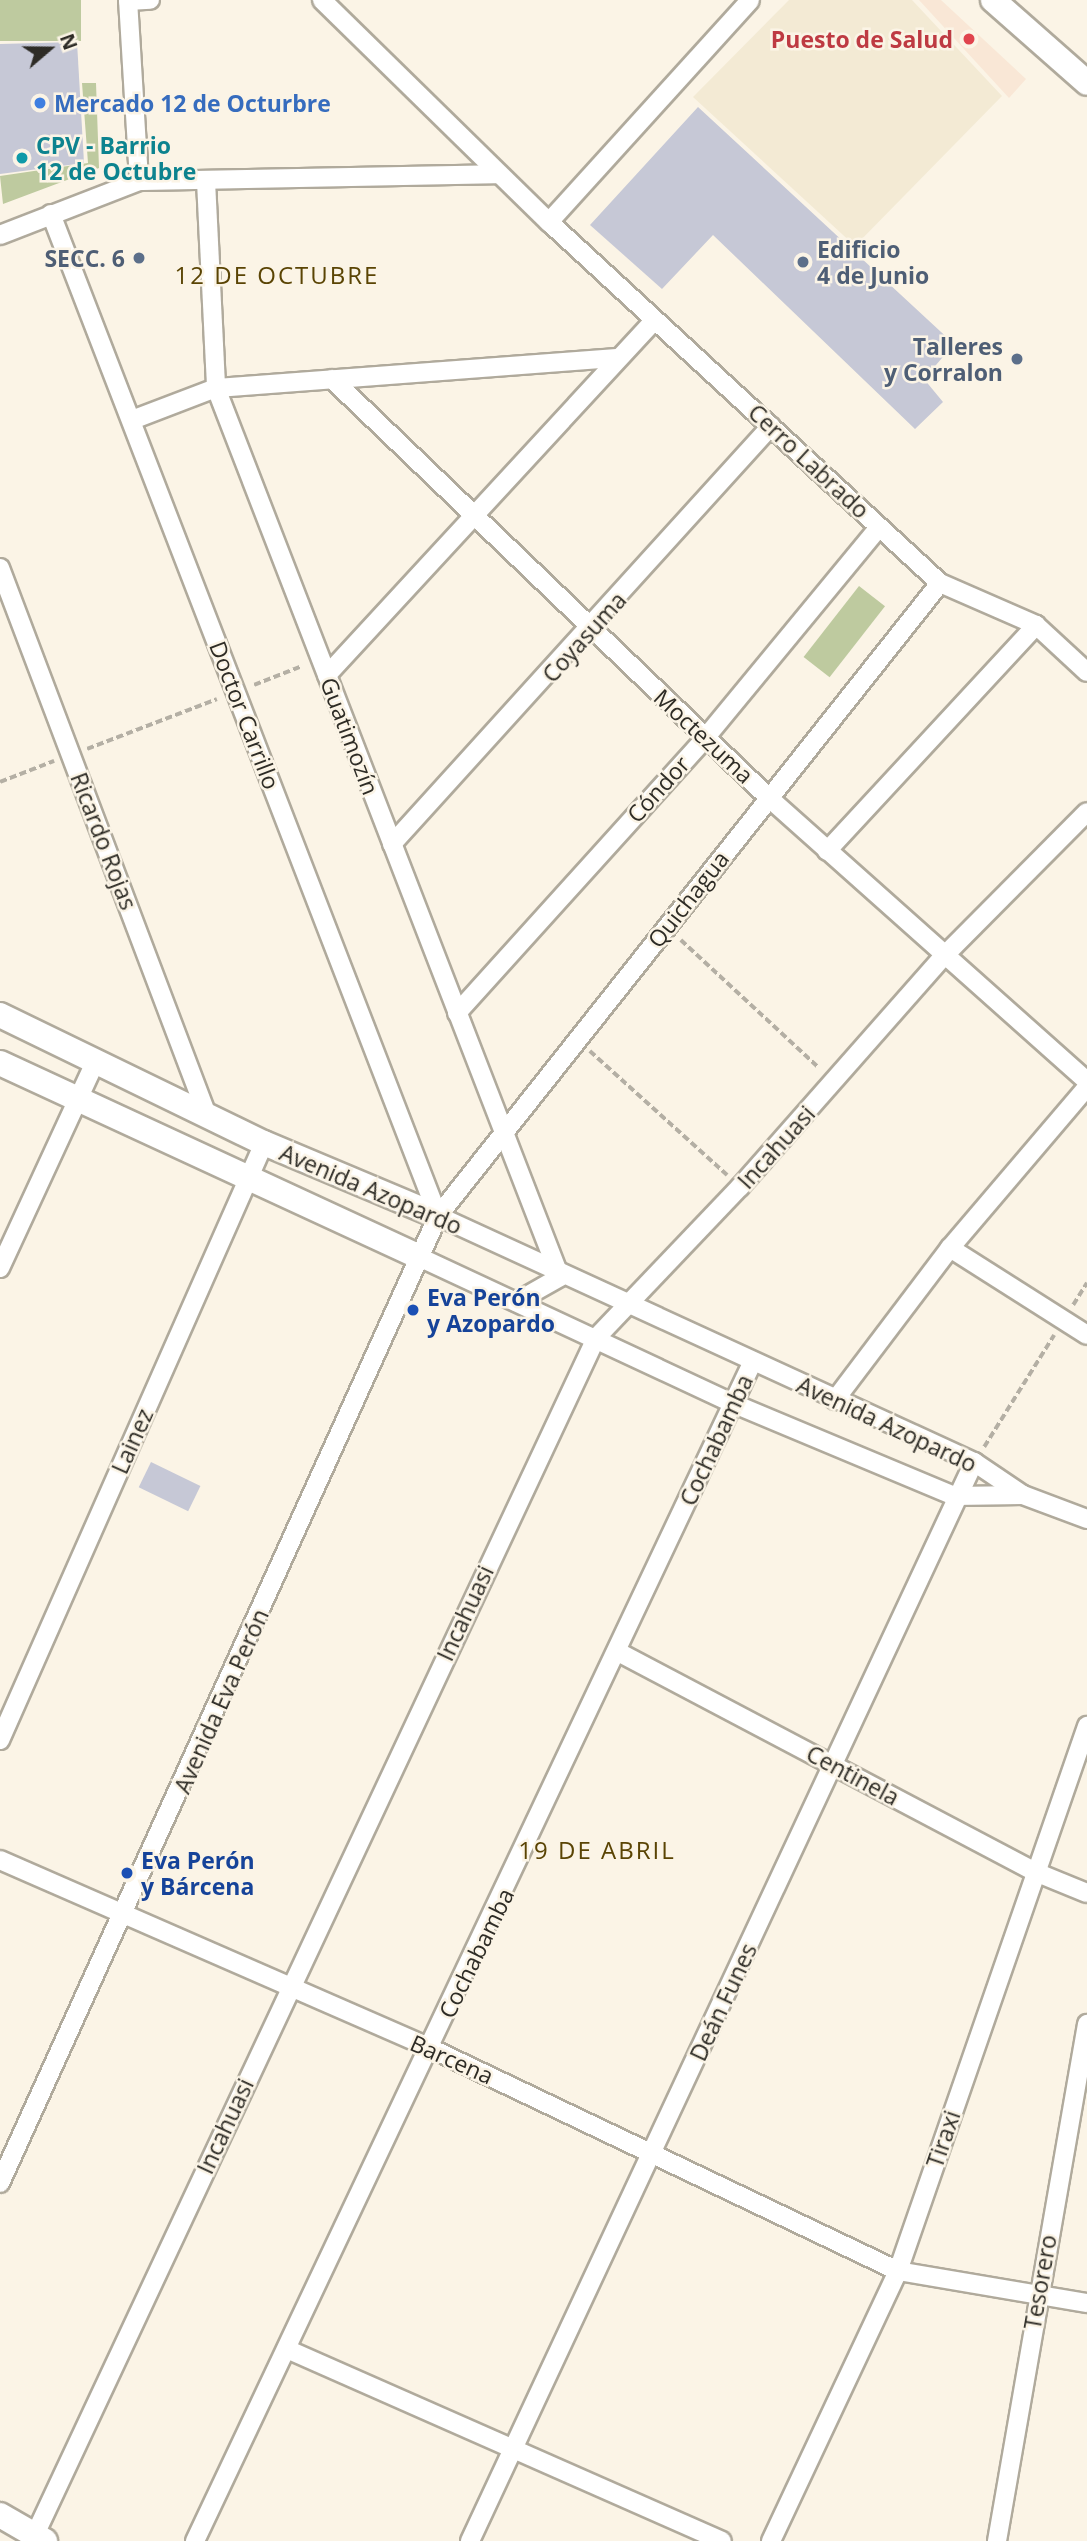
<!DOCTYPE html>
<html>
<head>
<meta charset="utf-8">
<style>
	body { margin:0 }
	#map { position:relative; width:1087px; height:2541px; overflow:hidden; background:#fbf4e6; font-family:"Open Sans",sans-serif }
	div>[style] { position:absolute }
	.built>* { inset:0; background:#f3ead4 }
	.medical>* { inset:0; background:#f9e7d6 }
	.green>* { inset:0; background:#beca9f; transform-origin:0 0 }
	.building>* { inset:0; background:#c6c8d6; transform-origin:0 0 }
	.path>* { height:3.5px; margin-top:-1.75px; transform-origin:0; background:repeating-linear-gradient(90deg,#b4afa4 0 7px,transparent 0 10.5px) }
	.roads { filter:drop-shadow(2px 0 #b0aa9c) drop-shadow(-2px 0 #b0aa9c) drop-shadow(0 2px #b0aa9c) drop-shadow(0 -2px #b0aa9c) }
	.street>* { height:18px; margin:-9px; padding:0 9px; transform-origin:9px; border-radius:9px; background:#fff }
	.secondary>* { height:24px; margin:-12px; padding:0 12px; transform-origin:12px; border-radius:12px; background:#fff }
	.dots>* { width:19px; height:19px; translate:-50% -50%; box-sizing:border-box; border:4px solid #fbf4e6; border-radius:50% }
	span { translate:-50% -50%; white-space:nowrap; text-align:center; line-height:1.15; -webkit-text-stroke:5px #fbf4e6; paint-order:stroke }
	.health-label { font-size:23px; color:#be3a42; font-weight:700 }
	.right { translate:-100% -50%; text-align:right }
	.shop-label { font-size:23px; color:#366cbe; font-weight:700 }
	.left { translate:0 -50%; text-align:left }
	.culture-label { font-size:23px; color:#0d838f; font-weight:700 }
	.service-label { font-size:23px; color:#4e5e75; font-weight:700 }
	.street-label { font-size:23px; color:#2e2c26 }
	.transit-label { font-size:23px; color:#164399; font-weight:700 }
	.neighbourhood-label { font-size:24px; color:#5a4404; letter-spacing:2px }
	.north { position:absolute; left:14px; top:14px; width:70px; height:70px; -webkit-text-stroke:5px #fbf4e6; paint-order:stroke; rotate:70deg; font-size:19px; font-weight:700; line-height:28px; text-align:center; color:#2e2c26 }
	.north::after { content:''; display:block; margin:auto; width:24px; height:32px; background:#2e2c26; clip-path:polygon(50% 0,100% 100%,50% 72%,0 100%) }
</style>
</head>
<body>
<div id="map">
	<div class="built">
		<i style="clip-path:polygon(789px 0,912px 0,1002px 96px,855px 246px,693px 97px)"></i>
	</div>
	<div class="medical">
		<i style="clip-path:polygon(919px 0,941px 0,1026px 79px,1009px 98px)"></i>
	</div>
	<div class="green">
		<i style="left:0;top:0;width:81px;height:41px"></i>
		<i style="clip-path:polygon(82px 83px,96px 83px,99px 168px,3px 204px,0 176px,88px 163px)"></i>
		<i style="left:859px;top:586px;width:33px;height:90px;rotate:38deg"></i>
	</div>
	<div class="building">
		<i style="clip-path:polygon(77px 42px,84px 163px,0 174px,0 44px)"></i>
		<i style="clip-path:polygon(698px 107px,954px 344px,924px 379px,943px 402px,915px 429px,713px 235px,662px 289px,590px 225px)"></i>
		<i style="left:151px;top:1462px;width:55px;height:28px;rotate:26deg"></i>
	</div>
	<div class="path">
		<i style="left:254px;top:685px;width:52px;rotate:-21.6deg"></i>
		<i style="left:87px;top:749px;width:139px;rotate:-21deg"></i>
		<i style="left:0;top:782px;width:58px;rotate:-21.3deg"></i>
		<i style="left:681px;top:940px;width:188px;rotate:42.8deg"></i>
		<i style="left:590px;top:1051px;width:185px;rotate:42.1deg"></i>
		<i style="left:1073px;top:1305px;width:26px;rotate:-58deg"></i>
		<i style="left:984px;top:1447px;width:132px;rotate:-58deg"></i>
	</div>
	<div class="roads">
		<div class="street">
			<i style="left:128px;top:0;width:181px;rotate:86.5deg"></i>
			<i style="left:322px;top:0;width:318px;rotate:44.4deg"></i>
			<i style="left:549px;top:222px;width:532px;rotate:42.72deg"></i>
			<i style="left:940px;top:583px;width:105px;rotate:23.6deg"></i>
			<i style="left:1036px;top:625px;width:69px;rotate:42.7deg"></i>
			<i style="left:128px;top:1px;width:22px;rotate:-3deg"></i>
			<i style="left:206px;top:181px;width:207px;rotate:87.2deg"></i>
			<i style="left:216px;top:388px;width:953px;rotate:68.85deg"></i>
			<i style="left:51px;top:214px;width:1074px;rotate:68.88deg"></i>
			<i style="left:549px;top:222px;width:299px;rotate:-47.8deg"></i>
			<i style="left:0;top:235px;width:149px;rotate:-21.2deg"></i>
			<i style="left:139px;top:181px;width:359px;rotate:-1.1deg"></i>
			<i style="left:332px;top:379px;width:604px;rotate:43.79deg"></i>
			<i style="left:768px;top:797px;width:427px;rotate:41.7deg"></i>
			<i style="left:132px;top:420px;width:90px;rotate:-20.9deg"></i>
			<i style="left:216px;top:388px;width:403px;rotate:-4.3deg"></i>
			<i style="left:0;top:568px;width:585px;rotate:69.27deg"></i>
			<i style="left:327px;top:675px;width:483px;rotate:-47.3deg"></i>
			<i style="left:392px;top:844px;width:564px;rotate:-47.8deg"></i>
			<i style="left:827px;top:851px;width:308px;rotate:-47.2deg"></i>
			<i style="left:457px;top:1013px;width:372px;rotate:-47.9deg"></i>
			<i style="left:706px;top:737px;width:272px;rotate:-50.5deg"></i>
			<i style="left:438px;top:1216px;width:590px;rotate:24.65deg"></i>
			<i style="left:974px;top:1462px;width:59px;rotate:34deg"></i>
			<i style="left:1023px;top:1495px;width:68px;rotate:20.6deg"></i>
			<i style="left:950px;top:1248px;width:162px;rotate:32.4deg"></i>
			<i style="left:419px;top:1257px;width:345px;rotate:25deg"></i>
			<i style="left:732px;top:1403px;width:241px;rotate:22.7deg"></i>
			<i style="left:954px;top:1496px;width:69px;rotate:-0.8deg"></i>
			<i style="left:0;top:1268px;width:229px;rotate:-65.2deg"></i>
			<i style="left:516px;top:1302px;width:51px;rotate:-29.6deg"></i>
			<i style="left:835px;top:1400px;width:191px;rotate:-52.9deg"></i>
			<i style="left:950px;top:1248px;width:211px;rotate:-49.6deg"></i>
			<i style="left:620px;top:1653px;width:467px;rotate:27.8deg"></i>
			<i style="left:1033px;top:1871px;width:58px;rotate:22.2deg"></i>
			<i style="left:0;top:1740px;width:653px;rotate:-66.14deg"></i>
			<i style="left:0;top:1860px;width:469px;rotate:23.6deg"></i>
			<i style="left:430px;top:2048px;width:518px;rotate:25.48deg"></i>
			<i style="left:898px;top:2271px;width:192px;rotate:9.6deg"></i>
			<i style="left:0;top:2183px;width:1062px;rotate:-65.63deg"></i>
			<i style="left:438px;top:1216px;width:808px;rotate:-51.58deg"></i>
			<i style="left:289px;top:2350px;width:473px;rotate:23.8deg"></i>
			<i style="left:32px;top:2541px;width:1329px;rotate:-64.88deg"></i>
			<i style="left:596px;top:1338px;width:209px;rotate:-46.4deg"></i>
			<i style="left:740px;top:1187px;width:307px;rotate:-48.6deg"></i>
			<i style="left:943px;top:957px;width:204px;rotate:-45.2deg"></i>
			<i style="left:195px;top:2541px;width:1303px;rotate:-64.69deg"></i>
			<i style="left:470px;top:2541px;width:1191px;rotate:-64.96deg"></i>
			<i style="left:771px;top:2541px;width:298px;rotate:-64.8deg"></i>
			<i style="left:898px;top:2271px;width:577px;rotate:-70.87deg"></i>
			<i style="left:997px;top:2541px;width:525px;rotate:-80.12deg"></i>
		</div>
		<div class="secondary">
			<i style="left:993px;top:0;width:125px;rotate:41.4deg"></i>
			<i style="left:0;top:1015px;width:293px;rotate:25.9deg"></i>
			<i style="left:264px;top:1143px;width:189px;rotate:22.8deg"></i>
			<i style="left:0;top:1063px;width:462px;rotate:24.8deg"></i>
			<i style="left:0;top:2515px;width:52px;rotate:30deg"></i>
		</div>
	</div>
	<div class="dots">
		<i style="left:969px;top:39px;background:#e0444e"></i>
		<i style="left:40px;top:103px;background:#3f7fe0"></i>
		<i style="left:22px;top:158px;background:#0f9aa8"></i>
		<i style="left:139px;top:258px;background:#5c6f8a"></i>
		<i style="left:803px;top:262px;background:#5c6f8a"></i>
		<i style="left:1017px;top:359px;background:#5c6f8a"></i>
		<i style="left:413px;top:1310px;background:#1a4fb4"></i>
		<i style="left:127px;top:1873px;background:#1a4fb4"></i>
	</div>
	<div class="health-label">
		<span class="right" style="left:953px;top:39px">Puesto de Salud</span>
	</div>
	<div class="shop-label">
		<span class="left" style="left:54px;top:103px">Mercado 12 de Octurbre</span>
	</div>
	<div class="culture-label">
		<span class="left" style="left:36px;top:158px">CPV - Barrio<br>12 de Octubre</span>
	</div>
	<div class="service-label">
		<span class="left" style="left:817px;top:262px">Edificio<br>4 de Junio</span>
		<span class="right" style="left:125px;top:258px">SECC. 6</span>
		<span class="right" style="left:1003px;top:359px">Talleres<br>y Corralon</span>
	</div>
	<div class="street-label">
		<span style="left:809px;top:461px;rotate:43deg">Cerro Labrado</span>
		<span style="left:584px;top:637px;rotate:-48deg">Coyasuma</span>
		<span style="left:245px;top:715px;rotate:69deg">Doctor Carrillo</span>
		<span style="left:350px;top:736px;rotate:69deg">Guatimozín</span>
		<span style="left:704px;top:736px;rotate:43deg">Moctezuma</span>
		<span style="left:658px;top:789px;rotate:-48deg">Cóndor</span>
		<span style="left:104px;top:841px;rotate:69deg">Ricardo Rojas</span>
		<span style="left:688px;top:899px;rotate:-52deg">Quichagua</span>
		<span style="left:776px;top:1147px;rotate:-48deg">Incahuasi</span>
		<span style="left:371px;top:1189px;rotate:23deg">Avenida Azopardo</span>
		<span style="left:887px;top:1424px;rotate:25deg">Avenida Azopardo</span>
		<span style="left:716px;top:1440px;rotate:-65deg">Cochabamba</span>
		<span style="left:132px;top:1441px;rotate:-66deg">Lainez</span>
		<span style="left:465px;top:1613px;rotate:-65deg">Incahuasi</span>
		<span style="left:221px;top:1701px;rotate:-66deg">Avenida Eva Perón</span>
		<span style="left:853px;top:1775px;rotate:28deg">Centinela</span>
		<span style="left:476px;top:1953px;rotate:-64deg">Cochabamba</span>
		<span style="left:723px;top:2002px;rotate:-65deg">Deán Funes</span>
		<span style="left:452px;top:2059px;rotate:24deg">Barcena</span>
		<span style="left:225px;top:2126px;rotate:-65deg">Incahuasi</span>
		<span style="left:943px;top:2139px;rotate:-71deg">Tiraxi</span>
		<span style="left:1040px;top:2282px;rotate:-80deg">Tesorero</span>
	</div>
	<div class="transit-label">
		<span class="left" style="left:427px;top:1310px">Eva Perón<br>y Azopardo</span>
		<span class="left" style="left:141px;top:1873px">Eva Perón<br>y Bárcena</span>
	</div>
	<div class="neighbourhood-label">
		<span style="left:277px;top:275px">12 DE OCTUBRE</span>
		<span style="left:597px;top:1850px">19 DE ABRIL</span>
	</div>
	<div class="north">N</div>
</div>
</body>
</html>
